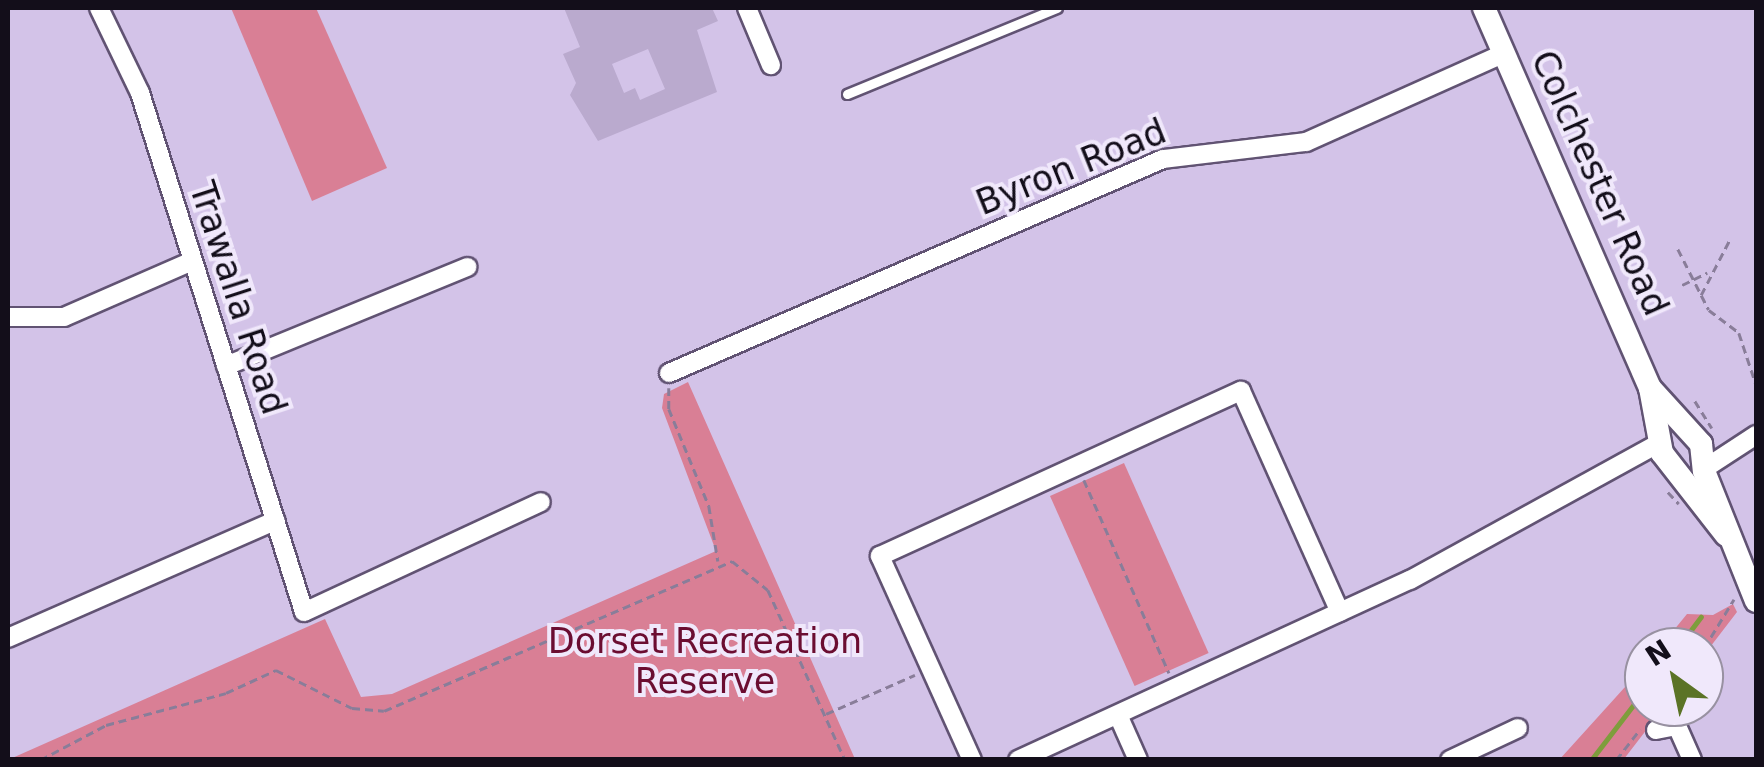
<!DOCTYPE html>
<html>
<head>
<meta charset="utf-8">
<style>
	body { margin:0 }
	#map { position:relative; width:1764px; height:767px; overflow:hidden; background:#d3c3e8; font-family:"DejaVu Sans",sans-serif }
	div>[style] { position:absolute }
	.green>* { inset:0; background:#d97f95; transform-origin:0 0 }
	.stream>* { height:5px; margin:-2.5px; padding:0 2.5px; transform-origin:2.5px; border-radius:2.5px; background:#7e9d3c }
	.building>* { inset:0; background:#baaace }
	.path>* { height:2.5px; margin-top:-1.25px; transform-origin:0; background:repeating-linear-gradient(90deg,#897d99 0 8px,transparent 0 13px) }
	.roads { filter:drop-shadow(2px 0 #615373) drop-shadow(-2px 0 #615373) drop-shadow(0 2px #615373) drop-shadow(0 -2px #615373) }
	.lane>* { height:9px; margin:-4.5px; padding:0 4.5px; transform-origin:4.5px; border-radius:4.5px; background:#fff }
	.street>* { height:18px; margin:-9px; padding:0 9px; transform-origin:9px; border-radius:9px; background:#fff }
	.secondary>* { height:22px; margin:-11px; padding:0 11px; transform-origin:11px; border-radius:11px; background:#fff }
	span { translate:-50% -50%; white-space:nowrap; text-align:center; line-height:1.15; -webkit-text-stroke:8px #f0e8fb; paint-order:stroke }
	.street-label { font-size:35px; color:#130e1a }
	.park-label { font-size:35px; color:#6b0d31 }
	.frame { position:absolute; inset:0; border:10px solid #130e1a; pointer-events:none }
	.north { position:absolute; left:1624px; top:627px; width:100px; height:100px; box-sizing:border-box; background:#f0e8fb; border:2px solid #9891a1; border-radius:50%; rotate:327deg; font-size:28px; font-weight:700; line-height:40px; text-align:center; color:#130e1a }
	.north::after { content:''; display:block; margin:auto; width:35px; height:45px; background:#5b7326; clip-path:polygon(50% 0,100% 100%,50% 72%,0 100%) }
</style>
</head>
<body>
<div id="map">
	<div class="green">
		<i style="clip-path:polygon(231px 8px,316px 8px,387px 168px,312px 201px)"></i>
		<i style="clip-path:polygon(688px 382px,855px 759px,10px 759px,325px 619px,361px 697px,392px 694px,716px 551px,662px 408px,664px 394px)"></i>
		<i style="left:1124px;top:463px;width:208px;height:81px;rotate:66deg"></i>
		<i style="clip-path:polygon(1733px 604px,1737px 612px,1704px 655px,1704px 647px,1660px 647px,1687px 614px,1713px 615px)"></i>
		<i style="clip-path:polygon(1644px 666px,1644px 707px,1664px 707px,1624px 759px,1559px 760px)"></i>
	</div>
	<div class="stream">
		<i style="left:1678px;top:647px;width:38px;rotate:-53deg"></i>
		<i style="left:1591px;top:760px;width:87px;rotate:-52.5deg"></i>
	</div>
	<div class="building">
		<i style="clip-path:polygon(evenodd,564px 8px,712px 8px,718px 21px,697px 30px,717px 92px,598px 141px,570px 95px,576px 83px,563px 54px,580px 47px,564px 8px,648px 49px,665px 89px,640px 100px,635px 88px,624px 93px,612px 64px,648px 49px)"></i>
	</div>
	<div class="path">
		<i style="left:1678px;top:249px;width:68px;rotate:63.1deg"></i>
		<i style="left:1709px;top:310px;width:38px;rotate:37deg"></i>
		<i style="left:1739px;top:333px;width:54px;rotate:71.6deg"></i>
		<i style="left:1682px;top:285px;width:28px;rotate:-26deg"></i>
		<i style="left:1701px;top:295px;width:61px;rotate:-62.6deg"></i>
		<i style="left:669px;top:388px;width:21px;rotate:90deg"></i>
		<i style="left:669px;top:409px;width:105px;rotate:67.6deg"></i>
		<i style="left:709px;top:506px;width:56px;rotate:80.7deg"></i>
		<i style="left:1695px;top:401px;width:32px;rotate:58deg"></i>
		<i style="left:1084px;top:480px;width:211px;rotate:66.2deg"></i>
		<i style="left:1668px;top:492px;width:16px;rotate:47deg"></i>
		<i style="left:1704px;top:648px;width:57px;rotate:-58.5deg"></i>
		<i style="left:826px;top:714px;width:97px;rotate:-23.7deg"></i>
		<i style="left:40px;top:760px;width:75px;rotate:-27.9deg"></i>
		<i style="left:106px;top:725px;width:124px;rotate:-14.9deg"></i>
		<i style="left:226px;top:693px;width:55px;rotate:-24.7deg"></i>
		<i style="left:276px;top:670px;width:85px;rotate:26.6deg"></i>
		<i style="left:352px;top:708px;width:32px;rotate:5deg"></i>
		<i style="left:384px;top:711px;width:379px;rotate:-23.3deg"></i>
		<i style="left:732px;top:561px;width:46px;rotate:38.9deg"></i>
		<i style="left:768px;top:590px;width:187px;rotate:65.6deg"></i>
		<i style="left:1616px;top:760px;width:39px;rotate:-52deg"></i>
	</div>
	<div class="roads">
		<div class="lane">
			<i style="left:847px;top:94px;width:227px;rotate:-22.3deg"></i>
		</div>
		<div class="street">
			<i style="left:99px;top:8px;width:94px;rotate:64.2deg"></i>
			<i style="left:140px;top:93px;width:544px;rotate:72.46deg"></i>
			<i style="left:304px;top:612px;width:261px;rotate:-24.9deg"></i>
			<i style="left:747px;top:8px;width:62px;rotate:67.2deg"></i>
			<i style="left:8px;top:317px;width:56px"></i>
			<i style="left:64px;top:317px;width:140px;rotate:-23.6deg"></i>
			<i style="left:226px;top:366px;width:261px;rotate:-22.3deg"></i>
			<i style="left:669px;top:373px;width:538px;rotate:-23.42deg"></i>
			<i style="left:1163px;top:159px;width:144px;rotate:-6.8deg"></i>
			<i style="left:1306px;top:142px;width:218px;rotate:-24.1deg"></i>
			<i style="left:1707px;top:467px;width:59px;rotate:-33.1deg"></i>
			<i style="left:8px;top:638px;width:292px;rotate:-23.7deg"></i>
			<i style="left:1118px;top:715px;width:49px;rotate:66deg"></i>
			<i style="left:1677px;top:726px;width:37px;rotate:66deg"></i>
			<i style="left:1656px;top:730px;width:21px;rotate:-11deg"></i>
			<i style="left:1677px;top:726px;width:19px;rotate:-87deg"></i>
			<i style="left:972px;top:760px;width:224px;rotate:-114.3deg"></i>
			<i style="left:880px;top:556px;width:397px;rotate:-24.6deg"></i>
			<i style="left:1241px;top:391px;width:242px;rotate:65.9deg"></i>
			<i style="left:1018px;top:760px;width:431px;rotate:-24.7deg"></i>
			<i style="left:1410px;top:580px;width:286px;rotate:-28.8deg"></i>
			<i style="left:1450px;top:760px;width:75px;rotate:-25.2deg"></i>
		</div>
		<div class="secondary">
			<i style="left:1484px;top:8px;width:415px;rotate:66.4deg"></i>
			<i style="left:1650px;top:388px;width:66px;rotate:79.5deg"></i>
			<i style="left:1662px;top:453px;width:104px;rotate:52deg"></i>
			<i style="left:1650px;top:388px;width:76px;rotate:47.7deg"></i>
			<i style="left:1701px;top:444px;width:27px;rotate:84deg"></i>
			<i style="left:1704px;top:471px;width:140px;rotate:68.2deg"></i>
		</div>
	</div>
	<div class="street-label">
		<span style="left:1071px;top:167px;rotate:-22deg">Byron Road</span>
		<span style="left:1600px;top:183px;rotate:66deg">Colchester Road</span>
		<span style="left:238px;top:298px;rotate:72deg">Trawalla Road</span>
	</div>
	<div class="park-label">
		<span style="left:705px;top:661px">Dorset Recreation<br>Reserve</span>
	</div>
	<div class="frame"></div>
	<div class="north">N</div>
</div>
</body>
</html>
